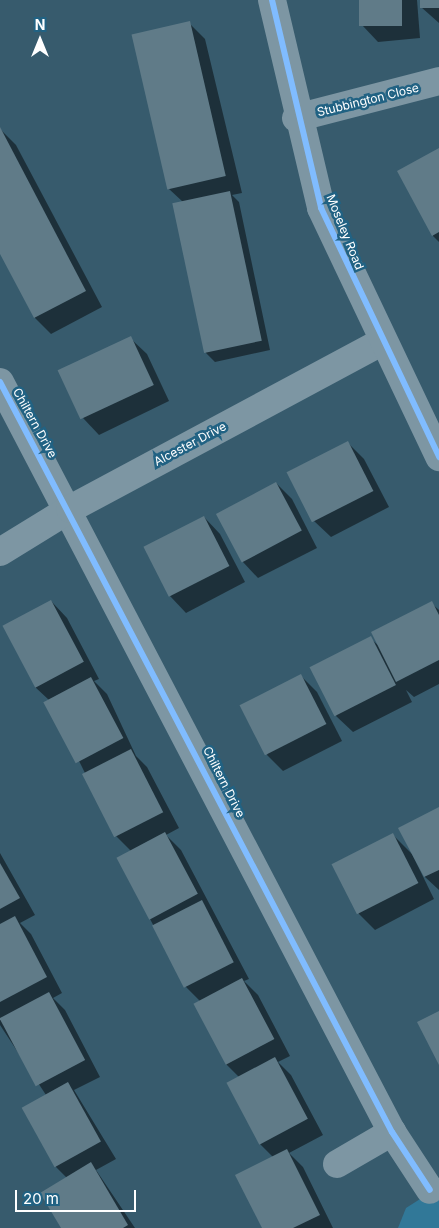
<!DOCTYPE html>
<html>
<head>
<meta charset="utf-8">
<style>
	body { margin:0 }
	#map { position:relative; width:439px; height:1228px; overflow:hidden; background:#375b6d; font-family:Inter,sans-serif }
	div>[style] { position:absolute }
	.green>* { inset:0; background:#317898 }
	.shadow>* { inset:0; background:#0007 }
	.building>* { inset:0; background:#607b88; transform-origin:0 0 }
	.minor>* { height:28px; margin:-14px; padding:0 14px; transform-origin:14px; border-radius:14px; background:#7d96a3 }
	.tertiary>* { height:28px; margin:-14px; padding:0 14px; transform-origin:14px; border-radius:14px; background:#7d96a3 }
	.cycleway>* { height:6px; margin:-3px; padding:0 3px; transform-origin:3px; border-radius:3px; background:#80bcff }
	span { translate:-50% -50%; white-space:nowrap; text-align:center; line-height:1.15; -webkit-text-stroke:5px #216283; paint-order:stroke }
	.street-label { font-size:12px; color:#fff }
	.north { position:absolute; left:15px; top:15px; width:50px; height:50px; -webkit-text-stroke:4px #216283; paint-order:stroke; rotate:0deg; font-size:14px; font-weight:700; line-height:20px; text-align:center; color:#fff }
	.north::after { content:''; display:block; margin:auto; width:18px; height:22px; background:#fff; clip-path:polygon(50% 0,100% 100%,50% 72%,0 100%) }
	.scale { position:absolute; left:15px; top:1190px; width:121px; height:22px; box-sizing:border-box; border:2px solid #fff; border-top:0; padding-left:6px; font-size:15px; line-height:18px; white-space:nowrap; color:#fff; -webkit-text-stroke:4px #216283; paint-order:stroke }
</style>
</head>
<body>
<div id="map">
	<div class="green">
		<i style="clip-path:polygon(439px 1187px,439px 1228px,398px 1228px,406px 1208px)"></i>
	</div>
	<div class="shadow">
		<i style="clip-path:polygon(360px 0,417px 0,420px 38px,378px 42px,362px 25px)"></i>
		<i style="clip-path:polygon(421px 0,439px 0,439px 23px,421px 7px)"></i>
		<i style="clip-path:polygon(189px 23px,205px 39px,242px 193px,232px 195px,239px 202px,270px 350px,215px 362px,206px 353px,183px 202px,169px 189px)"></i>
		<i style="clip-path:polygon(0 129px,16px 145px,102px 307px,51px 334px,35px 318px,0 252px)"></i>
		<i style="clip-path:polygon(439px 150px,439px 242px,433px 236px)"></i>
		<i style="clip-path:polygon(130px 338px,147px 354px,169px 401px,99px 435px,83px 418px)"></i>
		<i style="clip-path:polygon(348px 443px,364px 459px,389px 507px,331px 537px,314px 521px)"></i>
		<i style="clip-path:polygon(276px 483px,292px 499px,317px 548px,258px 578px,242px 561px)"></i>
		<i style="clip-path:polygon(204px 517px,220px 534px,245px 582px,186px 613px,170px 596px)"></i>
		<i style="clip-path:polygon(51px 601px,67px 618px,99px 679px,94px 681px,107px 694px,136px 756px,147px 767px,179px 828px,166px 835px,181px 850px,249px 979px,244px 981px,258px 995px,290px 1056px,278px 1062px,291px 1075px,323px 1135px,289px 1153px,303px 1167px,333px 1228px,264px 1228px,273px 1157px,260px 1144px,239px 1077px,226px 1064px,200px 1001px,186px 987px,150px 919px,132px 852px,116px 836px,49px 700px,35px 687px)"></i>
		<i style="clip-path:polygon(431px 603px,439px 610px,439px 684px,414px 697px,406px 690px,412px 702px,353px 732px,336px 716px,370px 638px,379px 646px)"></i>
		<i style="clip-path:polygon(301px 676px,317px 692px,342px 741px,283px 771px,267px 755px)"></i>
		<i style="clip-path:polygon(439px 808px,439px 890px,425px 877px,400px 828px)"></i>
		<i style="clip-path:polygon(393px 835px,412px 854px,434px 899px,375px 930px,359px 914px,334px 865px)"></i>
		<i style="clip-path:polygon(0 853px,35px 915px,20px 923px,31px 934px,62px 993px,53px 998px,65px 1010px,100px 1077px,74px 1090px,116px 1159px,96px 1170px,135px 1228px,63px 1228px,67px 1178px,56px 1167px,46px 1095px,0 1025px)"></i>
	</div>
	<div class="building">
		<i style="left:359px;top:0;width:43px;height:26px"></i>
		<i style="left:420px;top:0;width:19px;height:8px"></i>
		<i style="left:190px;top:21px;width:159px;height:60px;rotate:77deg"></i>
		<i style="clip-path:polygon(0 127px,86px 291px,34px 318px,0 254px)"></i>
		<i style="clip-path:polygon(439px 148px,439px 232px,432px 236px,397px 171px)"></i>
		<i style="left:230px;top:191px;width:153px;height:59px;rotate:78deg"></i>
		<i style="left:131px;top:336px;width:54px;height:81px;rotate:65deg"></i>
		<i style="left:348px;top:441px;width:56px;height:69px;rotate:63deg"></i>
		<i style="left:276px;top:482px;width:55px;height:68px;rotate:62deg"></i>
		<i style="left:204px;top:516px;width:56px;height:68px;rotate:63deg"></i>
		<i style="left:51px;top:600px;width:70px;height:55px;rotate:62deg"></i>
		<i style="clip-path:polygon(432px 601px,439px 615px,439px 660px,396px 682px,371px 632px)"></i>
		<i style="left:371px;top:636px;width:55px;height:69px;rotate:63deg"></i>
		<i style="left:301px;top:674px;width:56px;height:69px;rotate:63deg"></i>
		<i style="left:91px;top:677px;width:69px;height:54px;rotate:62deg"></i>
		<i style="left:131px;top:749px;width:71px;height:55px;rotate:63deg"></i>
		<i style="clip-path:polygon(439px 807px,439px 870px,424px 877px,398px 828px)"></i>
		<i style="left:165px;top:832px;width:70px;height:55px;rotate:62deg"></i>
		<i style="left:393px;top:833px;width:56px;height:69px;rotate:63deg"></i>
		<i style="clip-path:polygon(0 863px,20px 898px,0 909px)"></i>
		<i style="left:202px;top:900px;width:70px;height:56px;rotate:63deg"></i>
		<i style="clip-path:polygon(15px 916px,47px 977px,0 1002px,0 924px)"></i>
		<i style="left:242px;top:978px;width:69px;height:55px;rotate:62deg"></i>
		<i style="left:49px;top:992px;width:77px;height:56px;rotate:62deg"></i>
		<i style="clip-path:polygon(439px 1011px,439px 1065px,417px 1022px)"></i>
		<i style="left:275px;top:1057px;width:70px;height:55px;rotate:62deg"></i>
		<i style="left:68px;top:1082px;width:68px;height:53px;rotate:61deg"></i>
		<i style="clip-path:polygon(287px 1149px,320px 1215px,293px 1228px,262px 1228px,235px 1175px)"></i>
		<i style="clip-path:polygon(91px 1162px,128px 1225px,123px 1228px,61px 1228px,40px 1193px)"></i>
	</div>
	<div class="minor">
		<i style="left:296px;top:118px;width:148px;rotate:-14.5deg"></i>
		<i style="left:0;top:382px;width:846px;rotate:62.41deg"></i>
		<i style="left:392px;top:1132px;width:69px;rotate:56.8deg"></i>
		<i style="left:0;top:552px;width:82px;rotate:-31.6deg"></i>
		<i style="left:70px;top:509px;width:355px;rotate:-28.2deg"></i>
		<i style="left:337px;top:1164px;width:64px;rotate:-30.2deg"></i>
	</div>
	<div class="tertiary">
		<i style="left:272px;top:0;width:214px;rotate:76.7deg"></i>
		<i style="left:321px;top:208px;width:276px;rotate:64.6deg"></i>
	</div>
	<div class="cycleway">
		<i style="left:272px;top:0;width:214px;rotate:76.7deg"></i>
		<i style="left:321px;top:208px;width:276px;rotate:64.6deg"></i>
		<i style="left:0;top:382px;width:846px;rotate:62.41deg"></i>
		<i style="left:392px;top:1132px;width:69px;rotate:56.8deg"></i>
	</div>
	<div class="street-label">
		<span style="left:368px;top:100px;rotate:-14deg">Stubbington Close</span>
		<span style="left:345px;top:232px;rotate:68deg">Moseley Road</span>
		<span style="left:35px;top:423px;rotate:61deg">Chiltern Drive</span>
		<span style="left:190px;top:444px;rotate:-28deg">Alcester Drive</span>
		<span style="left:224px;top:782px;rotate:63deg">Chiltern Drive</span>
	</div>
	<div class="north">N</div>
	<div class="scale">20 m</div>
</div>
</body>
</html>
